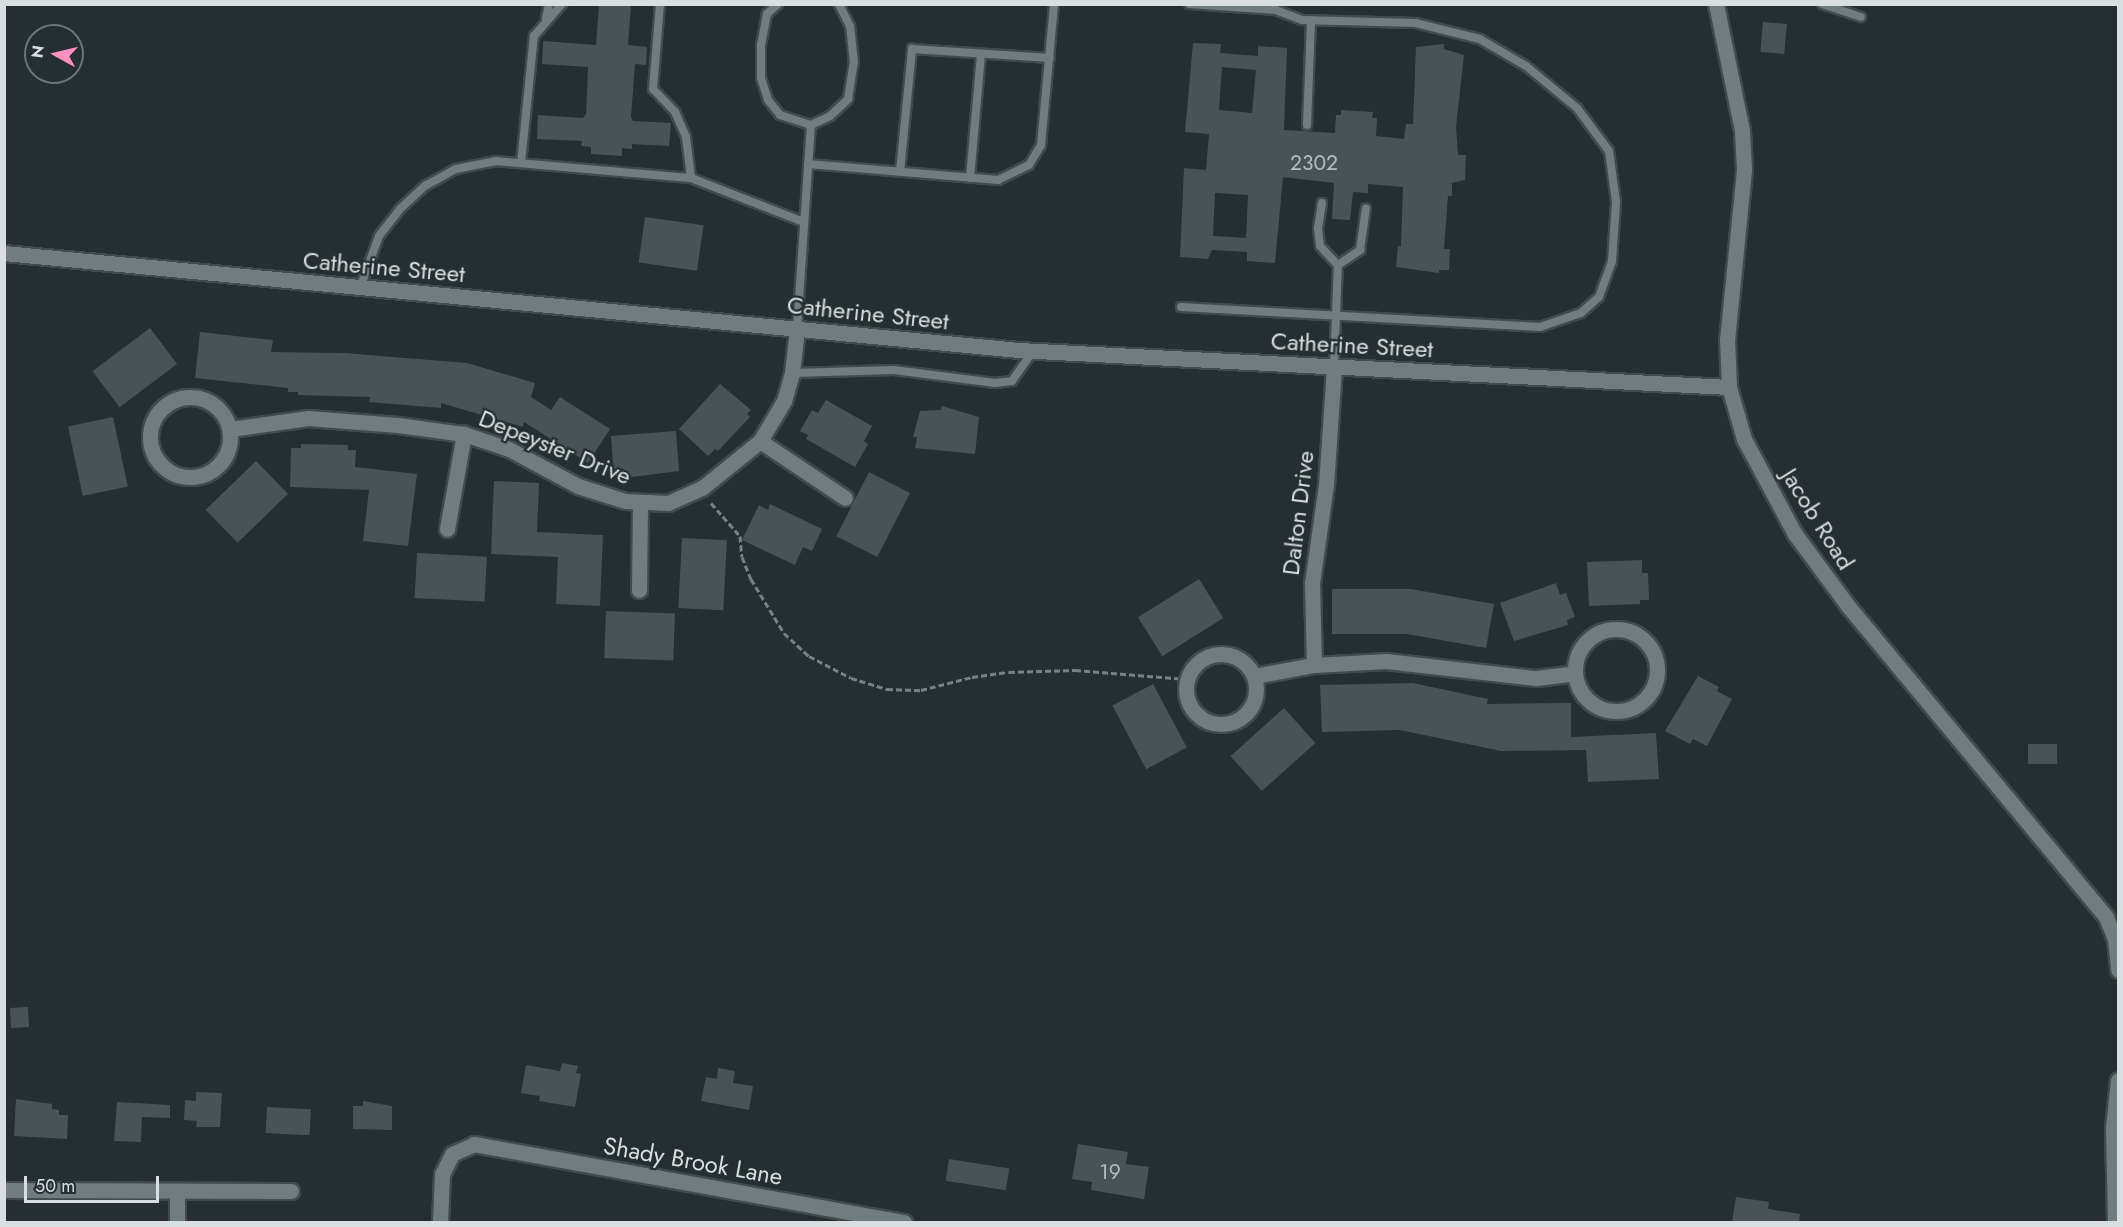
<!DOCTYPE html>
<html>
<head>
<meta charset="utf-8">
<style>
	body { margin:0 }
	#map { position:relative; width:2123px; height:1227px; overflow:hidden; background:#252e30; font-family:Jost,sans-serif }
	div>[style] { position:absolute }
	.building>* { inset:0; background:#495356; transform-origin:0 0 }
	.path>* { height:3px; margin-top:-1.5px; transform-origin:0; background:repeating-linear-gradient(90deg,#7a8183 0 6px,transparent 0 9px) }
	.roads { filter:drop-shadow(2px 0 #424a4c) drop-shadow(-2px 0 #424a4c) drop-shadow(0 2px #424a4c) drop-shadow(0 -2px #424a4c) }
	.service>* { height:8px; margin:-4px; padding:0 4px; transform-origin:4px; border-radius:4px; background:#717c7f }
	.minor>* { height:15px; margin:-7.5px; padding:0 7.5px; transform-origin:7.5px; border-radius:7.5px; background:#717c7f }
	.minor>.ring { margin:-7.5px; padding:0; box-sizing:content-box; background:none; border:15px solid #717c7f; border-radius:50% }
	.tertiary>* { height:15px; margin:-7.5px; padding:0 7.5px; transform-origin:7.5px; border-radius:7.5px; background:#717c7f }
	span { translate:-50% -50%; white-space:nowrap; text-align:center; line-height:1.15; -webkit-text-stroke:4.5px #252e30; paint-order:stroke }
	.number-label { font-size:21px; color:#b5bcbe }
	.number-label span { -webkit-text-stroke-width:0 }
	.street-label { font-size:24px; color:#d9dfe1 }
	.frame { position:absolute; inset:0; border:6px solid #d9dfe1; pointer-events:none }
	.north { position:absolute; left:24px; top:24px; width:60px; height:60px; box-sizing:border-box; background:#252e30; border:2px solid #6d7577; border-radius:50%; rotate:278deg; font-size:16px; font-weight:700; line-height:24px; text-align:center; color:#d9dfe1 }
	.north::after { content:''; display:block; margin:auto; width:21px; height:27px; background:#fc8fc2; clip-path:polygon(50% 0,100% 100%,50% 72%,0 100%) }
	.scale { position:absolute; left:24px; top:1176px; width:135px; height:27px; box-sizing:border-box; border:3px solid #d9dfe1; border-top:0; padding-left:8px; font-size:18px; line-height:21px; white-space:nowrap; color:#d9dfe1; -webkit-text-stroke:4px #252e30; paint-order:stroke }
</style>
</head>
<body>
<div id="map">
	<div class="building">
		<i style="clip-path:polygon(599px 4px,631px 4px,628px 45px,647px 47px,646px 65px,635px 64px,631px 117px,633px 121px,671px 123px,669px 146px,632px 144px,632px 149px,622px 148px,622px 156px,591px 154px,591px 147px,581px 146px,582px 141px,537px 139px,538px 115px,583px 118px,586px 114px,588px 67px,542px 64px,543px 41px,596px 45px)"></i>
		<i style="left:1763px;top:22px;width:24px;height:30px;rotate:5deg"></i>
		<i style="clip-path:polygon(evenodd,1193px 43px,1221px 44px,1220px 53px,1258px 56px,1258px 46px,1287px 48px,1284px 130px,1335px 133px,1336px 115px,1341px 115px,1341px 110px,1373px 112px,1372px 118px,1377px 118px,1376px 136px,1404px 139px,1406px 124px,1413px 124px,1416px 47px,1444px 44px,1444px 49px,1464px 55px,1456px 127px,1458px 155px,1466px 155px,1465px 180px,1452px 183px,1452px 196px,1448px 196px,1444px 249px,1450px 249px,1449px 270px,1439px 270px,1439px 273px,1396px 267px,1398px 246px,1401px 247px,1403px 187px,1368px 184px,1368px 193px,1353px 192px,1350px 220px,1332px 219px,1334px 183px,1283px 177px,1275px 263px,1247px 261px,1247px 252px,1212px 250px,1208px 259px,1180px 257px,1184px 168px,1206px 170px,1209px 134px,1185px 132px,1193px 43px,1222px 67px,1256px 70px,1252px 113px,1219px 110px,1222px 67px,1193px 43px,1215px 193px,1248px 195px,1246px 238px,1213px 236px,1215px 193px)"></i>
		<i style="left:645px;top:217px;width:59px;height:46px;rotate:8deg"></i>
		<i style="left:150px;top:328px;width:45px;height:72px;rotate:53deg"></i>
		<i style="clip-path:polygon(200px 332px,273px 340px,271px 352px,344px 353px,467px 363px,535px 383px,531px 397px,551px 410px,560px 397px,610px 429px,588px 463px,524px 422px,523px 427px,441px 403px,441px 408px,369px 402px,370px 397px,298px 395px,298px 392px,288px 392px,288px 388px,195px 378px)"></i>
		<i style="clip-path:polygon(720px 384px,751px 410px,747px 414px,750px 417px,718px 451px,715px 449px,708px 456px,679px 429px)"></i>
		<i style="clip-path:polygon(826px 400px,872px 426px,864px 441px,868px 444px,855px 467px,806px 439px,808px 435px,800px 431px,812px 410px,818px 413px)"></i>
		<i style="clip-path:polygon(942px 406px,979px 417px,975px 454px,915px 448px,917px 437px,913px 437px,920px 411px,941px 410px)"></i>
		<i style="left:113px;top:417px;width:71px;height:46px;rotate:78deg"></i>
		<i style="clip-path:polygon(676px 431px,679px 471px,624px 478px,624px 475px,614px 475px,611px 436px)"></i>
		<i style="clip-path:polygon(301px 444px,348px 445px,348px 450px,356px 450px,355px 467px,417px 474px,408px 546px,363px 541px,369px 490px,290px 487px,291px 448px,301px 448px)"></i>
		<i style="left:256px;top:461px;width:46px;height:70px;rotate:46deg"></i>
		<i style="left:869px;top:472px;width:46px;height:72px;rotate:27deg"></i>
		<i style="clip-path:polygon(494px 481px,539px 483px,537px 532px,603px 535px,600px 606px,556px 604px,558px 557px,491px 554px)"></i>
		<i style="clip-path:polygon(770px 504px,822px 529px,812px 551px,803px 547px,795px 565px,742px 540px,759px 505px,768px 510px)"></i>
		<i style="left:682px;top:538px;width:45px;height:70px;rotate:3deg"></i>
		<i style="left:417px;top:553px;width:70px;height:45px;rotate:3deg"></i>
		<i style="clip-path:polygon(1642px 560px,1642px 573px,1648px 573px,1649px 600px,1640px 600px,1640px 604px,1589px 606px,1587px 562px)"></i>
		<i style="left:1199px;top:579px;width:46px;height:72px;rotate:58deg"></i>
		<i style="clip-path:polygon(1556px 583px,1560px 595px,1566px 593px,1575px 617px,1567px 620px,1568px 625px,1514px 641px,1500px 603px)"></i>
		<i style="clip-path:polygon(1332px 589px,1411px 589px,1494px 604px,1486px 648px,1407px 634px,1332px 634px)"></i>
		<i style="left:606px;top:611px;width:69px;height:47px;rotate:2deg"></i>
		<i style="clip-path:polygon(1698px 676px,1719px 687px,1717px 691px,1732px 699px,1707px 746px,1693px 739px,1690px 744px,1665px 731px)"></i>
		<i style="clip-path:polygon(1413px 683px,1488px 699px,1487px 704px,1571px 703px,1571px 737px,1656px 733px,1659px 779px,1588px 782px,1586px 750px,1501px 751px,1400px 730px,1322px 732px,1320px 685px)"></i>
		<i style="left:1153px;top:684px;width:72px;height:46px;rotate:62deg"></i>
		<i style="left:1284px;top:708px;width:47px;height:72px;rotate:48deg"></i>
		<i style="left:2028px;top:744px;width:29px;height:20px"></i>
		<i style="left:28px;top:1007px;width:20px;height:18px;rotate:87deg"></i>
		<i style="clip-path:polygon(562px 1063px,578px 1066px,576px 1073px,581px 1074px,575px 1107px,539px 1101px,540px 1096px,521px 1093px,526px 1065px,560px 1071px)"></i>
		<i style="clip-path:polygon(718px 1068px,735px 1071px,733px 1083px,753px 1086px,749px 1110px,701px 1101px,706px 1077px,717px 1079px)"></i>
		<i style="clip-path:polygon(196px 1092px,222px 1093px,220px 1127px,196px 1127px,197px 1121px,184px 1120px,185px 1100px,196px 1101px)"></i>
		<i style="clip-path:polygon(16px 1099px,52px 1104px,52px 1109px,59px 1110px,59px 1115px,68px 1115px,67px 1139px,14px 1136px)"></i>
		<i style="clip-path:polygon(363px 1101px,392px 1106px,392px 1130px,353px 1129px,353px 1106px,363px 1106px)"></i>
		<i style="clip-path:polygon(117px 1102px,170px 1105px,170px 1118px,142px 1117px,141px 1142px,114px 1141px)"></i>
		<i style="left:267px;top:1107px;width:44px;height:26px;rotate:3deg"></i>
		<i style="clip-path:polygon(1078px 1144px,1128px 1152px,1126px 1164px,1149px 1167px,1144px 1199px,1091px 1190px,1092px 1182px,1072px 1179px)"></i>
		<i style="left:949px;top:1159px;width:61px;height:22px;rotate:9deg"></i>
		<i style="clip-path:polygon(1736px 1197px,1769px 1202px,1768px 1209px,1800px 1214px,1799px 1222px,1732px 1222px)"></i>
	</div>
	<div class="path">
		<i style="left:711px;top:503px;width:44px;rotate:48.7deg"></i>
		<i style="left:740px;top:536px;width:21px;rotate:85deg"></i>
		<i style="left:742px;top:557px;width:24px;rotate:68deg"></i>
		<i style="left:751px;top:579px;width:63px;rotate:58.6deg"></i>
		<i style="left:784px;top:633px;width:34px;rotate:43deg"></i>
		<i style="left:809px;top:656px;width:47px;rotate:27.6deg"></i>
		<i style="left:851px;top:678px;width:38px;rotate:17deg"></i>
		<i style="left:887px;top:689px;width:34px;rotate:2deg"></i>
		<i style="left:921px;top:690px;width:53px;rotate:-14.3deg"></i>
		<i style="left:972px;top:677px;width:37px;rotate:-8deg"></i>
		<i style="left:1009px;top:672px;width:66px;rotate:-1.7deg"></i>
		<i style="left:1075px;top:670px;width:111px;rotate:4.6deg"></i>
	</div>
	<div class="roads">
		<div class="service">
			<i style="left:660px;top:4px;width:85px;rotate:94.7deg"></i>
			<i style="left:653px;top:89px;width:32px;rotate:46deg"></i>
			<i style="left:675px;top:112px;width:27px;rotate:66deg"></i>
			<i style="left:686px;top:137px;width:41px;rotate:83deg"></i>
			<i style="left:778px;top:4px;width:15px;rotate:138deg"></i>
			<i style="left:767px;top:14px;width:32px;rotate:101deg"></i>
			<i style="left:761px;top:45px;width:33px;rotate:90deg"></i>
			<i style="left:761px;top:78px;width:23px;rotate:72deg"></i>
			<i style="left:768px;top:100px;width:19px;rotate:51deg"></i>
			<i style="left:780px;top:115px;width:33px;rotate:18deg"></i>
			<i style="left:811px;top:125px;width:21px;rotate:-25deg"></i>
			<i style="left:830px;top:116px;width:25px;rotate:-43deg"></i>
			<i style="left:848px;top:99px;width:36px;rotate:-81deg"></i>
			<i style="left:854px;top:63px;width:37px;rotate:-96deg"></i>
			<i style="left:850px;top:26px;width:25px;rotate:-117deg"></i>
			<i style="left:1822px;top:4px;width:41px;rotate:18.4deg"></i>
			<i style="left:546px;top:18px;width:14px;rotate:-78deg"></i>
			<i style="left:1307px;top:125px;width:105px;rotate:-87.8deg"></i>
			<i style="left:521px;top:163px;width:128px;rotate:-84.2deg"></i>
			<i style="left:534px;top:36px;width:43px;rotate:-48.8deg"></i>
			<i style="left:808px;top:164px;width:191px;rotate:4.8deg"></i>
			<i style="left:998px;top:180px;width:34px;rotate:-26deg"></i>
			<i style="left:1029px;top:165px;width:23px;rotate:-59deg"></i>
			<i style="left:1041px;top:145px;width:142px;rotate:-84.7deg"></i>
			<i style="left:900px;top:172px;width:124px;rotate:-84.4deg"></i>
			<i style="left:912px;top:49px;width:138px;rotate:3.7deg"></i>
			<i style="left:970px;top:178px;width:124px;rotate:-84.9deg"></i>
			<i style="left:1322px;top:203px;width:26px;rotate:99deg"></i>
			<i style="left:1318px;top:229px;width:17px;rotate:83deg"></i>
			<i style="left:1320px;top:246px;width:26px;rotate:47deg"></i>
			<i style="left:1338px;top:265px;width:27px;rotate:-34deg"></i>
			<i style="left:1360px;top:250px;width:42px;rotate:-81.9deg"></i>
			<i style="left:360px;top:288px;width:55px;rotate:-69.9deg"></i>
			<i style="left:379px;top:236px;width:34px;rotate:-52deg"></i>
			<i style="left:400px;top:209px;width:34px;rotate:-43deg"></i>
			<i style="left:425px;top:186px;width:35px;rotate:-29deg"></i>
			<i style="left:456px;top:169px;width:41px;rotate:-11.3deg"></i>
			<i style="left:496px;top:161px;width:196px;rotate:5deg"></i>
			<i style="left:691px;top:178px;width:121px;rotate:21.3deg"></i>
			<i style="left:1181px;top:307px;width:360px;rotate:3.2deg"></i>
			<i style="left:1540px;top:327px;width:43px;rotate:-18.9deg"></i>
			<i style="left:1581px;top:313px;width:24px;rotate:-42deg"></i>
			<i style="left:1599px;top:297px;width:38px;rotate:-70deg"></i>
			<i style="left:1612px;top:261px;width:59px;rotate:-86.1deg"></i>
			<i style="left:1616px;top:202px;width:51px;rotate:-97.8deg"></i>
			<i style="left:1609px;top:151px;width:54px;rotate:-126.7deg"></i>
			<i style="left:1577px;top:108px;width:66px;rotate:-140.5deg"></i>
			<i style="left:1526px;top:66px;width:53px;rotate:-149.6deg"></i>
			<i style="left:1480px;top:39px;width:66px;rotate:-166deg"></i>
			<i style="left:1416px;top:23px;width:114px;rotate:-178.5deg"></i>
			<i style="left:1302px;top:20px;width:28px;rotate:-159deg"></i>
			<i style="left:1276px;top:10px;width:87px;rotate:-176.1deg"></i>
			<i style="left:797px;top:329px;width:204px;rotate:-86.1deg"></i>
			<i style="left:1334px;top:367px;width:102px;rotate:-87.8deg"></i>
			<i style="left:792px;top:373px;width:102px;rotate:-1.7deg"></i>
			<i style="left:894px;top:370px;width:102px;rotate:7.3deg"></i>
			<i style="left:995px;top:383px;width:17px;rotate:-7deg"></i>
			<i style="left:1012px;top:381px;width:37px;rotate:-55deg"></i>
		</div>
		<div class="minor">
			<i style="left:1716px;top:4px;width:130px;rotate:78.4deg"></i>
			<i style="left:1742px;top:131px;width:39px;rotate:87deg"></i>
			<i style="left:1744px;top:170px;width:170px;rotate:95.7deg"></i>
			<i style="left:1727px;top:339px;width:48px;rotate:87.6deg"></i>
			<i class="ring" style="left:150px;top:397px;width:65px;height:65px"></i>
			<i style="left:230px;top:429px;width:79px;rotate:-8deg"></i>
			<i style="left:308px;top:418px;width:90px;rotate:4.4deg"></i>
			<i style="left:398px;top:425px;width:67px;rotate:7.8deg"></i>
			<i style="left:464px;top:434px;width:47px;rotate:18.4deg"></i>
			<i style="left:509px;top:449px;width:78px;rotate:28.2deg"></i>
			<i style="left:578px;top:486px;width:49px;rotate:17.7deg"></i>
			<i style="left:625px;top:501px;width:43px;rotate:2.7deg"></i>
			<i style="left:668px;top:503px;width:37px;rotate:-24deg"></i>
			<i style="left:702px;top:488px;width:75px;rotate:-39deg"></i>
			<i style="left:760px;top:441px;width:47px;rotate:-59deg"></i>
			<i style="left:784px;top:401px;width:29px;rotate:-74deg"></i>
			<i style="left:792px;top:373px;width:44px;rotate:-83.5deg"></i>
			<i style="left:760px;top:441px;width:102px;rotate:33.8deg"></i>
			<i style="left:447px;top:529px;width:97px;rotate:-79.9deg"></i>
			<i style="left:639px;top:590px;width:88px;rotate:-89.3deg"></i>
			<i class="ring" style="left:1575px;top:629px;width:67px;height:67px"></i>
			<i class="ring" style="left:1186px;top:654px;width:55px;height:55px"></i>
			<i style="left:1314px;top:665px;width:82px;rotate:-91.4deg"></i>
			<i style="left:1312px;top:583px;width:99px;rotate:-81.9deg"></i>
			<i style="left:1326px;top:485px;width:118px;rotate:-86.1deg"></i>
			<i style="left:1254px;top:676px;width:61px;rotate:-10.4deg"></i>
			<i style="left:1314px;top:665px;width:72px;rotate:-3.2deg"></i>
			<i style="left:1386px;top:661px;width:151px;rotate:6.5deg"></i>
			<i style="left:1536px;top:678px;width:39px;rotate:-7deg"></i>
			<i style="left:4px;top:1190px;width:287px;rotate:0.2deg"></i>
			<i style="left:177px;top:1193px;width:29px;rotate:90deg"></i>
			<i style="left:440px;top:1222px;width:48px;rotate:-87.6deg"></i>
			<i style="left:442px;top:1174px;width:22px;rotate:-63deg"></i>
			<i style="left:452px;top:1154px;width:24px;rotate:-24deg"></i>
			<i style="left:474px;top:1144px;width:437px;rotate:10.3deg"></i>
		</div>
		<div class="tertiary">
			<i style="left:4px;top:253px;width:1019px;rotate:5.46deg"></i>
			<i style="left:1018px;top:350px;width:712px;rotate:2.98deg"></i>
			<i style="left:1729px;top:387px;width:54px;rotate:73.9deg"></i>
			<i style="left:1744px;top:439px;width:108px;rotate:61.8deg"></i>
			<i style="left:1795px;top:534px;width:89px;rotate:53.6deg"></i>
			<i style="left:1848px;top:606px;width:404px;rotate:50.3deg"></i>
			<i style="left:2106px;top:917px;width:24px;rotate:68deg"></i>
			<i style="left:2115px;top:939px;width:31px;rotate:84deg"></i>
			<i style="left:2115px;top:1222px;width:94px;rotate:-91.2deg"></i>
			<i style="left:2113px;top:1128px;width:48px;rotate:-84.1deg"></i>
		</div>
	</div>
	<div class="number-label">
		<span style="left:1314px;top:163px">2302</span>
		<span style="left:1110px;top:1172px">19</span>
	</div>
	<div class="street-label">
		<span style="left:384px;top:267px;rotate:5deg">Catherine Street</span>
		<span style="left:868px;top:313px;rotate:6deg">Catherine Street</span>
		<span style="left:1352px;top:345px;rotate:3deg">Catherine Street</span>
		<span style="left:555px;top:447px;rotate:22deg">Depeyster Drive</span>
		<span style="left:1298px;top:513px;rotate:-83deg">Dalton Drive</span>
		<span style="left:1818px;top:519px;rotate:58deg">Jacob Road</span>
		<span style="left:693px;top:1161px;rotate:10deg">Shady Brook Lane</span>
	</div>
	<div class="frame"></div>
	<div class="north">N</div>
	<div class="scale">50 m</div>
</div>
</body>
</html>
